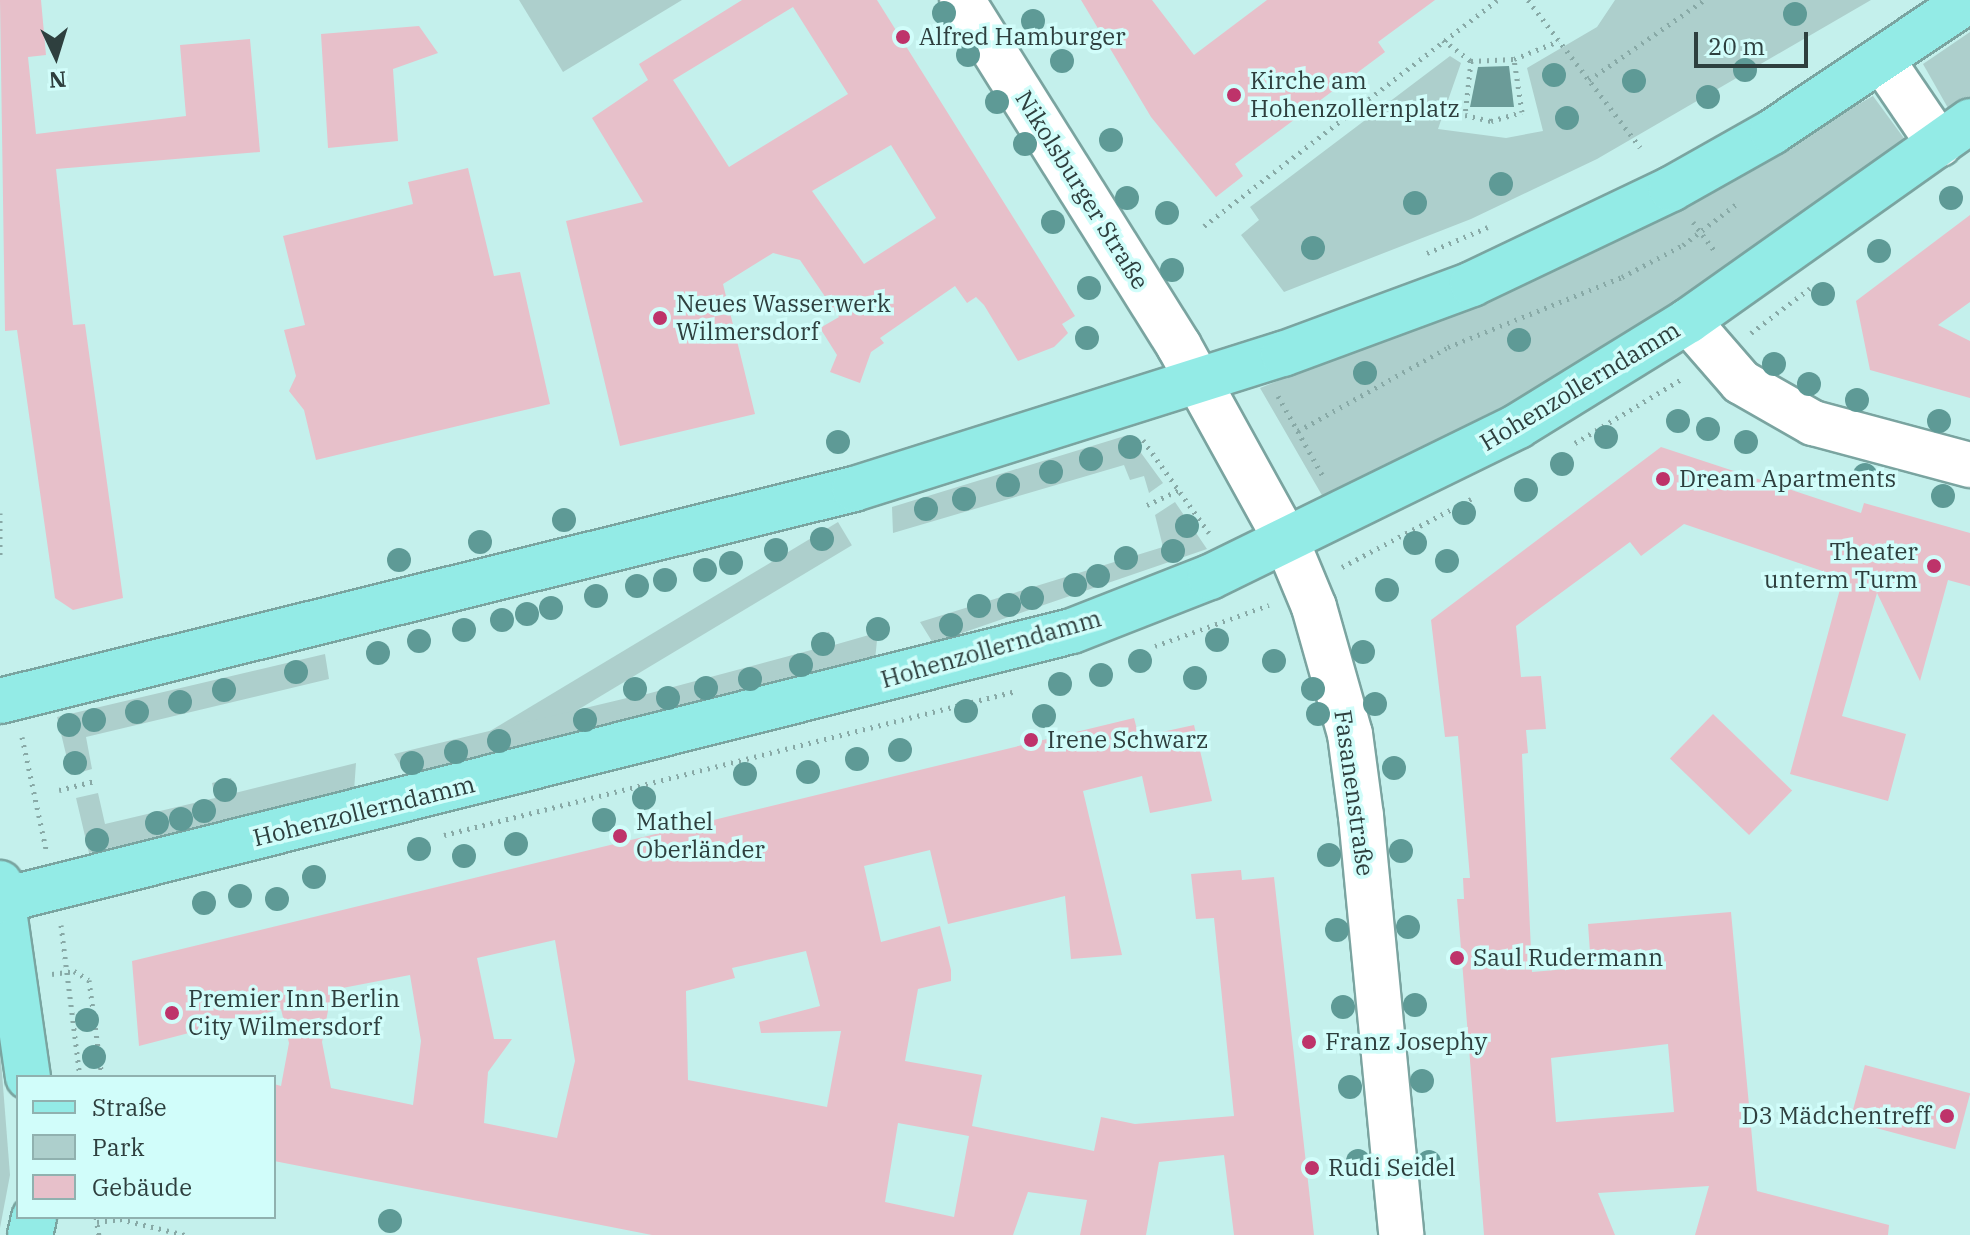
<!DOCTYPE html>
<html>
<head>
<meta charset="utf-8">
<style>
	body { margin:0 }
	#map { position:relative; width:1970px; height:1235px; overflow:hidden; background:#c4f0ec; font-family:"IBM Plex Serif",serif }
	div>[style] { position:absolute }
	.green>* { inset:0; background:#adcfcc; transform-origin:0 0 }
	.water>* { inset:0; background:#6b9b98 }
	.building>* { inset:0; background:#e7c0ca; transform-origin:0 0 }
	.path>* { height:5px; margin-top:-2.5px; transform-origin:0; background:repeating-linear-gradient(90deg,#88a9a6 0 2px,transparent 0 8px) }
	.roads { filter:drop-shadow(2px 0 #7aa4a0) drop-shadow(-2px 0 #7aa4a0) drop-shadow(0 2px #7aa4a0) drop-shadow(0 -2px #7aa4a0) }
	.minor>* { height:44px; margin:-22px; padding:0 22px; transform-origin:22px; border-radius:22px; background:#fff }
	.major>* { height:44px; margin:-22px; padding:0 22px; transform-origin:22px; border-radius:22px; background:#93ebe6 }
	.trees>* { width:24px; height:24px; margin:-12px; border-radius:50%; background:#5e9a96 }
	.dots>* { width:22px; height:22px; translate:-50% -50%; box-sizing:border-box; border:4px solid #d1fdfa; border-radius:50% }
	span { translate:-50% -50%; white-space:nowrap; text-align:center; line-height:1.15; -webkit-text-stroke:7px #d1fdfa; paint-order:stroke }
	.poi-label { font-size:24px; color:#2e3f3e }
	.left { translate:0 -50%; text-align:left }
	.right { translate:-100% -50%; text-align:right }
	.street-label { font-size:24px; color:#2e3f3e }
	.legend { position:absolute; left:16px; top:1075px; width:260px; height:144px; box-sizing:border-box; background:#d1fdfa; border:2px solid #90b1af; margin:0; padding:10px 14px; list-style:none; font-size:24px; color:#2e3f3e }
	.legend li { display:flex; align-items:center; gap:16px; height:40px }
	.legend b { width:40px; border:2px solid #90b1af }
	.north { position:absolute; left:16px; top:16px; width:80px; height:80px; -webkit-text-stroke:6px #d1fdfa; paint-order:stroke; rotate:176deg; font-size:22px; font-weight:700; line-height:32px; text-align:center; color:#2e3f3e }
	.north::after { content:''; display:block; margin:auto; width:28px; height:36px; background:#2e3f3e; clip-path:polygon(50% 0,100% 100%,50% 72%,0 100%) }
	.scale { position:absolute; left:1694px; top:32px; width:114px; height:36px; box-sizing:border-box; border:4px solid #2e3f3e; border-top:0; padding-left:10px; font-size:24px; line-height:28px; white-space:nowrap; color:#2e3f3e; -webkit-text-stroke:6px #d1fdfa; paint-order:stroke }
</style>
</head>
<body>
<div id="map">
	<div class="green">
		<i style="clip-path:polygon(519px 0,682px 0,563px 72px)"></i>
		<i style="clip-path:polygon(1615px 0,1871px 0,1597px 159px,1471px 219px,1284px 292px,1241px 235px,1259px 220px,1250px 207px,1450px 56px,1461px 63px,1438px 129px,1506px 138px,1543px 131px,1527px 68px,1597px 27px)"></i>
		<i style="clip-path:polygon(1970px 32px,1970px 97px,1948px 108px,1923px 64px)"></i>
		<i style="clip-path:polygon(1873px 96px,1906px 141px,1728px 270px,1537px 389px,1323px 497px,1260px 388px,1577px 260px)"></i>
		<i style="clip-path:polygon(1128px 435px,1163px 483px,1149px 493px,1144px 476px,1130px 480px,1124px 465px,893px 533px,892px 507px)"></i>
		<i style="clip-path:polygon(1175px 502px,1207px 549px,933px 643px,920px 622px,1163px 547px,1155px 515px)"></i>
		<i style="left:838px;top:522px;width:27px;height:480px;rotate:59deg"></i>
		<i style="clip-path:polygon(879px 621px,875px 660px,407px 777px,394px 754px,627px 698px,623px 686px,639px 680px,643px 695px,815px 649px,813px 638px,829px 632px,834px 645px,869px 635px,868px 624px)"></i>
		<i style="clip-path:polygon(325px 654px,329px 679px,86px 737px,92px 769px,71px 775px,57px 717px)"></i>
		<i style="clip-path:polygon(356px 763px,354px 791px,89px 853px,76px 798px,98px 793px,105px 824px,215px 798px,212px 783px,231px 778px,235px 793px)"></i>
		<i style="clip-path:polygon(0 1048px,10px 1175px,0 1228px)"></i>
	</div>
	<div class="water">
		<i style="clip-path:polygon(1509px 66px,1514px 107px,1470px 107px,1478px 67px)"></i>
	</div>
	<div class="building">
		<i style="clip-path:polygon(0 0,41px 0,46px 55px,28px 57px,36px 134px,186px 116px,180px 45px,250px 39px,260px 152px,56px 169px,73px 325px,85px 324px,123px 598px,73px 610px,55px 598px,17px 330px,5px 331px)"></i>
		<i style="clip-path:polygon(evenodd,742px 0,877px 0,1075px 316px,1062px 324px,1068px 333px,1054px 347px,1018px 361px,984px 305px,976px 297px,967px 303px,955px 286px,880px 338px,884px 343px,871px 352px,860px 383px,830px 372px,837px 355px,820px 328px,839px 317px,800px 260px,773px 253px,723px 284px,755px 414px,620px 446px,566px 221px,643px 202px,592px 118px,648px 80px,639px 64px,742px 0,793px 7px,848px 94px,729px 167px,673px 80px,793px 7px,742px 0,891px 145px,936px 218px,864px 264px,812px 191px,891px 145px)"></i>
		<i style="clip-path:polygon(1081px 0,1152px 0,1194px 55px,1267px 0,1435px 0,1378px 42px,1385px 52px,1235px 164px,1243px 176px,1216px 197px,1151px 117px)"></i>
		<i style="clip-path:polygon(419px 26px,438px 53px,393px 69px,398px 141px,328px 148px,321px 34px)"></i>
		<i style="clip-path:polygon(468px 168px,494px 276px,520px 272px,550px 404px,316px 460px,304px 410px,289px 391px,296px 376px,284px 330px,305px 325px,283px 236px,413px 204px,408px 182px)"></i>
		<i style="clip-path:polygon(1970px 215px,1970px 302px,1938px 325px,1970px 341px,1970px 398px,1870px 370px,1856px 301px)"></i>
		<i style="clip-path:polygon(evenodd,1661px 447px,1861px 513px,1864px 503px,1970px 533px,1970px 586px,1948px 580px,1920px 681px,1877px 593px,1842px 716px,1906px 734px,1888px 801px,1790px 774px,1843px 578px,1684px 524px,1641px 556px,1630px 542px,1516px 626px,1521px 677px,1541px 676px,1546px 729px,1526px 730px,1528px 753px,1522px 754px,1532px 972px,1591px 967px,1588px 924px,1731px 912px,1757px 1191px,1889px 1225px,1888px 1235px,1695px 1235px,1709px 1186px,1598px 1193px,1615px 1235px,1484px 1235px,1457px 899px,1464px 899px,1463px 878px,1470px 878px,1458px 736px,1445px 737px,1431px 620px,1661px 447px,1668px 1044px,1674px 1112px,1556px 1122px,1551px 1058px,1668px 1044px)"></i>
		<i style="left:1713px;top:714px;width:110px;height:62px;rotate:44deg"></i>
		<i style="clip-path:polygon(evenodd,1134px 718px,1139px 737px,1194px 725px,1212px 801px,1150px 813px,1142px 776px,1083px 791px,1122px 955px,1071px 959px,1065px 896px,948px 924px,930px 850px,864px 866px,881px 942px,940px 926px,951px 970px,951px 981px,918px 989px,905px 1061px,982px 1075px,972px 1126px,1094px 1151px,1101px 1117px,1135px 1124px,1234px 1116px,1214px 918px,1196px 919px,1191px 874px,1241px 870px,1242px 880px,1274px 877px,1314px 1235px,1234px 1235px,1224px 1155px,1159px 1162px,1146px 1235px,1080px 1235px,1087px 1200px,1028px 1192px,1013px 1235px,652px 1235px,274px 1161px,274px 1084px,281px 1086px,289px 1043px,281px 1009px,139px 1046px,132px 961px,1134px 718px,555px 940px,575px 1061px,557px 1138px,484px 1123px,488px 1072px,512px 1039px,494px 1039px,477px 958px,555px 940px,1134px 718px,806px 951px,820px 1006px,759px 1022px,761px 1033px,841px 1031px,827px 1107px,688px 1080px,686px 991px,735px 978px,732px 968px,806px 951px,1134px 718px,410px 975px,421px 1041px,413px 1105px,331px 1088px,322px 1042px,332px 990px,410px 975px,1134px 718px,898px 1123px,969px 1136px,954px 1217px,885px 1202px,898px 1123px)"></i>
		<i style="left:1865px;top:1065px;width:109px;height:58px;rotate:15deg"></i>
	</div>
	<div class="path">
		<i style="left:1528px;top:0;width:185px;rotate:52.7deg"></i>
		<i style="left:1443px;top:40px;width:35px;rotate:37deg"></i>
		<i style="left:1471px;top:61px;width:54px;rotate:96.3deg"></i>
		<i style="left:1465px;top:115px;width:27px;rotate:13deg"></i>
		<i style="left:1491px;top:121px;width:32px;rotate:-16deg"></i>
		<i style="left:1522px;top:112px;width:54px;rotate:-98.6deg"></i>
		<i style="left:1514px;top:59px;width:48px;rotate:-21.8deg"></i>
		<i style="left:1471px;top:61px;width:43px;rotate:-2.7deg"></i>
		<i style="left:1589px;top:80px;width:140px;rotate:-34.8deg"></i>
		<i style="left:1693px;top:222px;width:39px;rotate:53deg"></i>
		<i style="left:1204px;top:226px;width:370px;rotate:-37.6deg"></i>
		<i style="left:1427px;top:253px;width:66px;rotate:-23.1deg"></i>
		<i style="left:1751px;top:333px;width:74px;rotate:-37.3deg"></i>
		<i style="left:1278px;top:396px;width:94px;rotate:60.7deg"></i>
		<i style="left:1298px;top:431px;width:172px;rotate:-29.2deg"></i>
		<i style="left:1448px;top:347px;width:188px;rotate:-21.9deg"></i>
		<i style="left:1622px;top:277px;width:69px;rotate:-27.7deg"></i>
		<i style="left:1683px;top:245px;width:71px;rotate:-37.5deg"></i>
		<i style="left:1143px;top:440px;width:114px;rotate:54.6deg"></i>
		<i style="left:1575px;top:443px;width:126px;rotate:-31deg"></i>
		<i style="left:1147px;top:505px;width:35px;rotate:-25deg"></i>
		<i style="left:0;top:513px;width:43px;rotate:90deg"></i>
		<i style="left:1342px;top:567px;width:146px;rotate:-27.8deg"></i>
		<i style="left:1155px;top:646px;width:121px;rotate:-19.8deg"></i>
		<i style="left:22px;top:737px;width:115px;rotate:77.9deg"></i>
		<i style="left:59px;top:790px;width:37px;rotate:-14deg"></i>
		<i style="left:444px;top:835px;width:590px;rotate:-14.13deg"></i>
		<i style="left:61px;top:925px;width:153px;rotate:82.9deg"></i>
		<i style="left:52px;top:974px;width:22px;rotate:-8deg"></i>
		<i style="left:74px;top:971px;width:17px;rotate:31deg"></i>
		<i style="left:89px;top:980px;width:98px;rotate:82.4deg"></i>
		<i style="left:96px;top:1217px;width:18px;rotate:81deg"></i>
		<i style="left:97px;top:1222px;width:23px;rotate:-7deg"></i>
		<i style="left:120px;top:1219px;width:67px;rotate:13.8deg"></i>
	</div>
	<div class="roads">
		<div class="minor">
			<i style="left:962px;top:0;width:408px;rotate:57.9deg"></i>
			<i style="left:1179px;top:346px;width:224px;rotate:61.1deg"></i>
			<i style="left:1287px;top:542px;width:70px;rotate:67.4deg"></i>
			<i style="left:1314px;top:607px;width:132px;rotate:74.2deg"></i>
			<i style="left:1350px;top:734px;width:83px;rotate:82.4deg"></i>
			<i style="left:1361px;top:816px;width:421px;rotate:84.5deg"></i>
			<i style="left:1882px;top:60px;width:102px;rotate:55.8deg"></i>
			<i style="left:1688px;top:321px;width:81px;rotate:49deg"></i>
			<i style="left:1741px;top:382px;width:83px;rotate:29.7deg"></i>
			<i style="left:1813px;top:423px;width:163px;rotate:15deg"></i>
		</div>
		<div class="major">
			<i style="left:0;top:701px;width:880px;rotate:-13.94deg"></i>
			<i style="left:854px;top:489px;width:450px;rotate:-17.5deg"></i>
			<i style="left:1283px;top:354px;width:202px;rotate:-20.3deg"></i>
			<i style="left:1472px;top:284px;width:221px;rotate:-25.5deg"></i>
			<i style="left:1671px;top:189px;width:116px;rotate:-29.4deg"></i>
			<i style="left:1772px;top:132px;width:237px;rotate:-33.8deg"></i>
			<i style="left:0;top:883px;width:196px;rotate:81.8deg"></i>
			<i style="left:0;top:901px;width:1105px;rotate:-14.14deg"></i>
			<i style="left:1072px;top:631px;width:148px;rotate:-21.4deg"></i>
			<i style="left:1210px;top:577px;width:343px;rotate:-26.1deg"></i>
			<i style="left:1518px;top:426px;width:200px;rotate:-31.7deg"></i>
			<i style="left:1688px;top:321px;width:346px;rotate:-35.3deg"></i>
			<i style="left:30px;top:1235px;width:18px;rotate:-77deg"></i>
		</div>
	</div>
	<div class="trees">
		<i style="left:944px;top:13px"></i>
		<i style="left:1795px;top:14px"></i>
		<i style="left:1033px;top:21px"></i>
		<i style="left:968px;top:55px"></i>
		<i style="left:1062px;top:61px"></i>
		<i style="left:1745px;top:70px"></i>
		<i style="left:1554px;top:75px"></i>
		<i style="left:1634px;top:81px"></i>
		<i style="left:1708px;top:97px"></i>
		<i style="left:997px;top:102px"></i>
		<i style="left:1567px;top:118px"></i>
		<i style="left:1111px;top:140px"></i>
		<i style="left:1025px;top:144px"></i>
		<i style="left:1501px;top:184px"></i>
		<i style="left:1127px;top:198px"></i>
		<i style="left:1951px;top:198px"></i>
		<i style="left:1415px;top:203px"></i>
		<i style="left:1167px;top:213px"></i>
		<i style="left:1053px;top:222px"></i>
		<i style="left:1313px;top:248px"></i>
		<i style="left:1879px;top:251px"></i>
		<i style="left:1172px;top:270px"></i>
		<i style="left:1089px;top:288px"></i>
		<i style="left:1823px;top:294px"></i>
		<i style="left:1087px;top:338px"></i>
		<i style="left:1519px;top:340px"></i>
		<i style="left:1774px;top:364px"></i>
		<i style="left:1365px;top:373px"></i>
		<i style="left:1809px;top:384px"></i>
		<i style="left:1857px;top:400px"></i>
		<i style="left:1678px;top:421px"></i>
		<i style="left:1939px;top:421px"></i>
		<i style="left:1708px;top:429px"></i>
		<i style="left:1606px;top:437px"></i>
		<i style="left:838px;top:442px"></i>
		<i style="left:1746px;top:442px"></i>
		<i style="left:1130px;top:447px"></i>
		<i style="left:1091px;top:459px"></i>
		<i style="left:1562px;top:464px"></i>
		<i style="left:1051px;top:472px"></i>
		<i style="left:1865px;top:475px"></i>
		<i style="left:1008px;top:485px"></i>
		<i style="left:1526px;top:490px"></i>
		<i style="left:1943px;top:496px"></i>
		<i style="left:964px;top:499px"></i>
		<i style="left:926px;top:509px"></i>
		<i style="left:1464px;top:513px"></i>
		<i style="left:564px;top:520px"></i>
		<i style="left:1187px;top:526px"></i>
		<i style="left:822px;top:539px"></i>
		<i style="left:480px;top:542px"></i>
		<i style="left:1415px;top:543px"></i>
		<i style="left:776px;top:550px"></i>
		<i style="left:1173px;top:551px"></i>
		<i style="left:1126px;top:558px"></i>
		<i style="left:399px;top:560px"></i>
		<i style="left:1447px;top:561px"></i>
		<i style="left:731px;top:563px"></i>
		<i style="left:705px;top:570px"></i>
		<i style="left:1098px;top:576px"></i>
		<i style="left:665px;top:580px"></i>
		<i style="left:1075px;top:585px"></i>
		<i style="left:637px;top:586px"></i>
		<i style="left:1387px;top:590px"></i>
		<i style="left:596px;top:596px"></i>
		<i style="left:1032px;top:598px"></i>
		<i style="left:1009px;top:605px"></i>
		<i style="left:979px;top:606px"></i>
		<i style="left:551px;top:608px"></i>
		<i style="left:527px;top:614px"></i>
		<i style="left:502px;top:620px"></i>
		<i style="left:951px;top:625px"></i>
		<i style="left:878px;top:629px"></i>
		<i style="left:464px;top:630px"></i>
		<i style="left:1217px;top:640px"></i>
		<i style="left:419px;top:641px"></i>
		<i style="left:823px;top:644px"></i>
		<i style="left:1363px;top:652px"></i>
		<i style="left:378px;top:653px"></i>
		<i style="left:1140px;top:661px"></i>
		<i style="left:1274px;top:661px"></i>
		<i style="left:801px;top:665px"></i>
		<i style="left:296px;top:672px"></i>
		<i style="left:1101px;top:675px"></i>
		<i style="left:1195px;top:678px"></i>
		<i style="left:750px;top:679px"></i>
		<i style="left:1060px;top:684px"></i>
		<i style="left:706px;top:688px"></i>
		<i style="left:635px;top:689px"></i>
		<i style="left:1313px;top:689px"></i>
		<i style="left:224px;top:690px"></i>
		<i style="left:668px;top:698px"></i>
		<i style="left:180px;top:702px"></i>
		<i style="left:1375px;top:704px"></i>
		<i style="left:966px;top:711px"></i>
		<i style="left:137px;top:712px"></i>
		<i style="left:1318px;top:714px"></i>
		<i style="left:1044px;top:716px"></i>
		<i style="left:94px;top:720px"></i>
		<i style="left:585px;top:720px"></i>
		<i style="left:69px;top:725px"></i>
		<i style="left:499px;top:741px"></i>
		<i style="left:900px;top:750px"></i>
		<i style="left:456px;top:752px"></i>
		<i style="left:857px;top:759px"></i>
		<i style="left:75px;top:763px"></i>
		<i style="left:412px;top:763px"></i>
		<i style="left:1394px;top:768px"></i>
		<i style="left:808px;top:772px"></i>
		<i style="left:745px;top:774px"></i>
		<i style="left:225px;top:790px"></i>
		<i style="left:644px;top:798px"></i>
		<i style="left:204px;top:811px"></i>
		<i style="left:181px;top:819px"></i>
		<i style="left:604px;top:820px"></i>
		<i style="left:157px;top:823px"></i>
		<i style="left:97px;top:840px"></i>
		<i style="left:516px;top:844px"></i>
		<i style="left:419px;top:849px"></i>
		<i style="left:1401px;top:851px"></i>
		<i style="left:1329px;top:855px"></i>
		<i style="left:464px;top:856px"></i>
		<i style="left:314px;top:877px"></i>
		<i style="left:240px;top:896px"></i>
		<i style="left:277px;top:899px"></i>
		<i style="left:204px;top:903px"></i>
		<i style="left:1408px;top:927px"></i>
		<i style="left:1337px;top:930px"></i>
		<i style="left:1415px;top:1005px"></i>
		<i style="left:1343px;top:1007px"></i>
		<i style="left:87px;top:1020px"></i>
		<i style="left:94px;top:1057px"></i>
		<i style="left:1422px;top:1081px"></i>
		<i style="left:1350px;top:1087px"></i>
		<i style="left:1358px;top:1161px"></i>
		<i style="left:1429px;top:1162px"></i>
		<i style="left:390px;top:1221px"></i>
	</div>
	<div class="dots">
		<i style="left:903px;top:37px;background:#be336a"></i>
		<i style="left:1234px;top:95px;background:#be336a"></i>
		<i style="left:660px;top:318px;background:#be336a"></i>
		<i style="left:1663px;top:479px;background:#be336a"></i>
		<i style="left:1934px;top:566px;background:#be336a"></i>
		<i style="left:1031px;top:740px;background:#be336a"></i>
		<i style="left:620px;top:836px;background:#be336a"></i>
		<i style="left:1457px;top:958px;background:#be336a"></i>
		<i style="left:172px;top:1013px;background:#be336a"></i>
		<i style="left:1309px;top:1042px;background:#be336a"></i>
		<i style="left:1947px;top:1116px;background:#be336a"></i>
		<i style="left:1312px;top:1168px;background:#be336a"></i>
	</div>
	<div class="poi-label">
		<span class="left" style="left:919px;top:37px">Alfred Hamburger</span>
		<span class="left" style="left:1250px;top:95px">Kirche am<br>Hohenzollernplatz</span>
		<span class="left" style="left:676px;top:318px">Neues Wasserwerk<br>Wilmersdorf</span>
		<span class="left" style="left:1679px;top:479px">Dream Apartments</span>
		<span class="right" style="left:1918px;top:566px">Theater<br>unterm Turm</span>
		<span class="left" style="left:1047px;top:740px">Irene Schwarz</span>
		<span class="left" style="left:636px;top:836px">Mathel<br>Oberländer</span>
		<span class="left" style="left:1473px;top:958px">Saul Rudermann</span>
		<span class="left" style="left:188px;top:1013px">Premier Inn Berlin<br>City Wilmersdorf</span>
		<span class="left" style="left:1325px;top:1042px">Franz Josephy</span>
		<span class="right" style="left:1931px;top:1116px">D3 Mädchentreff</span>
		<span class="left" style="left:1328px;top:1168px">Rudi Seidel</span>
	</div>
	<div class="street-label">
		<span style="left:1082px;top:190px;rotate:58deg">Nikolsburger Straße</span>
		<span style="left:1580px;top:386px;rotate:-31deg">Hohenzollerndamm</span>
		<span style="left:991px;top:649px;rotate:-16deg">Hohenzollerndamm</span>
		<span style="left:1354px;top:793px;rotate:82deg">Fasanenstraße</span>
		<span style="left:364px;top:811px;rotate:-14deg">Hohenzollerndamm</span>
	</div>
	<ul class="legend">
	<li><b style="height:10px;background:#93ebe6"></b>Straße</li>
	<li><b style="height:22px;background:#adcfcc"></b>Park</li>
	<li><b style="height:22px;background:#e7c0ca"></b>Gebäude</li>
	</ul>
	<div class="north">N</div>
	<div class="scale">20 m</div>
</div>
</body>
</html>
